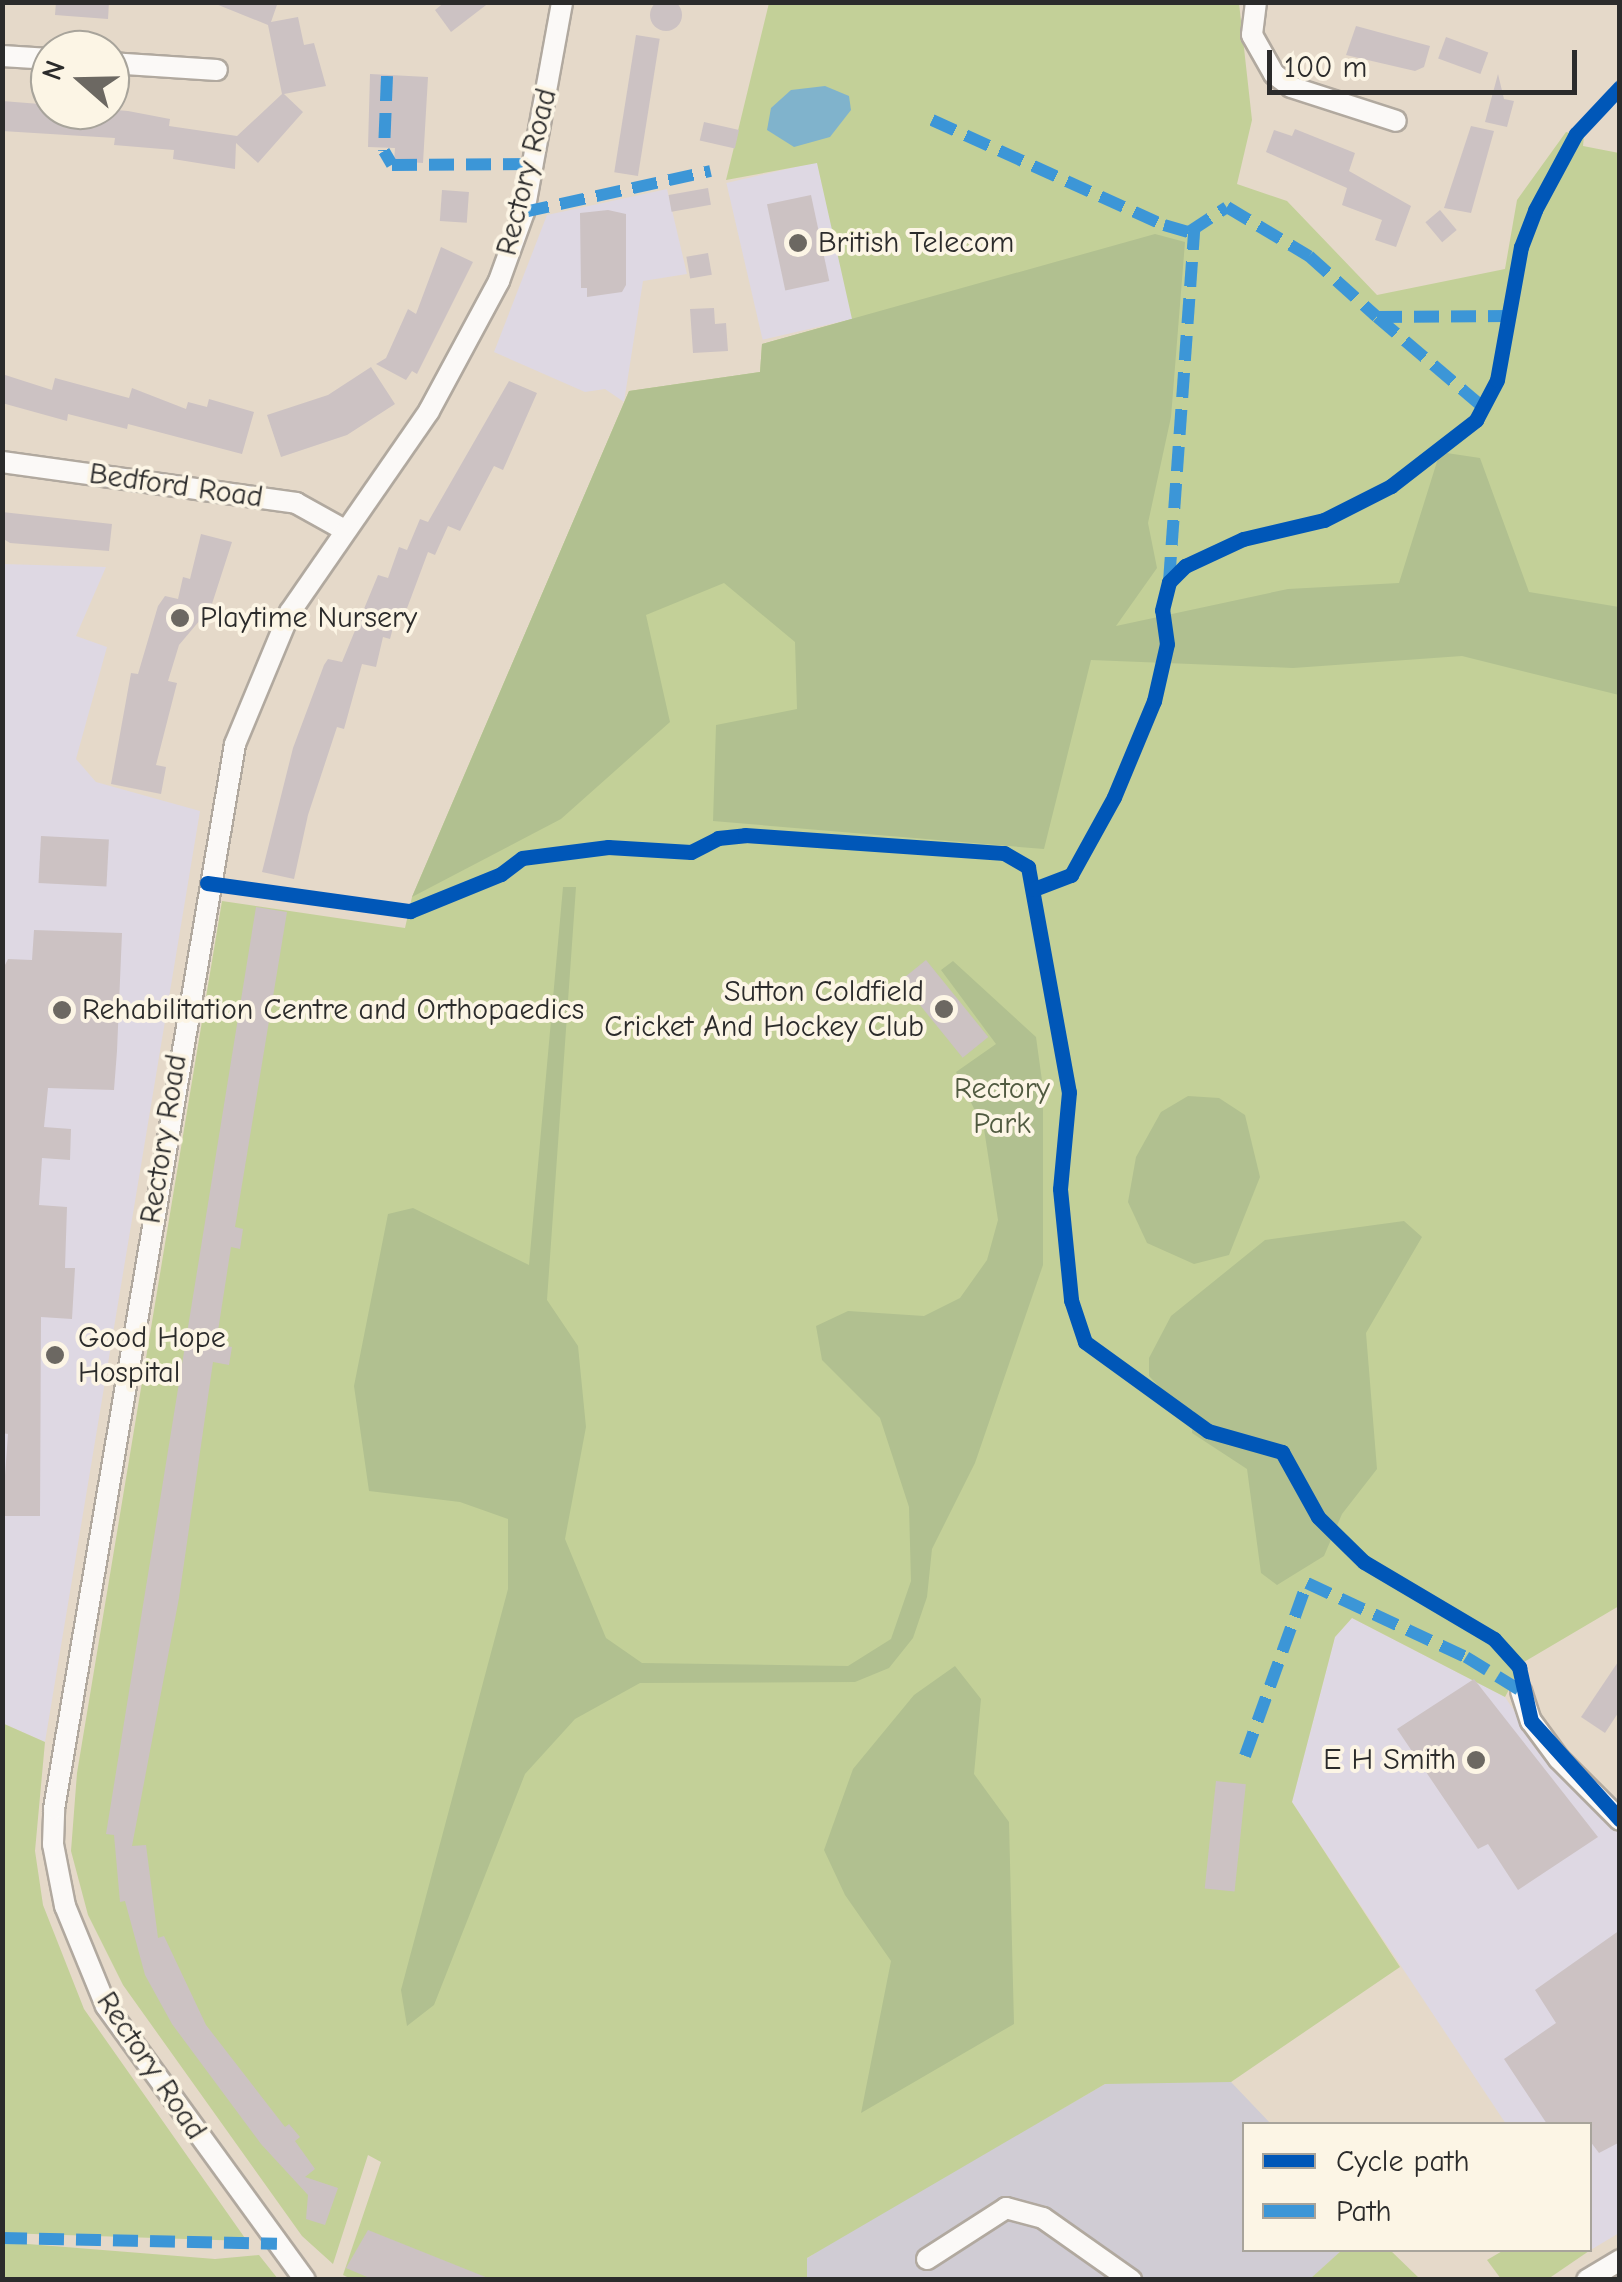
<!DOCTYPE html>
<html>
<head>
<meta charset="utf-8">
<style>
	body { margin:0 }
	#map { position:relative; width:1622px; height:2282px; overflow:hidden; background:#e5d9c9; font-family:"Comic Neue",sans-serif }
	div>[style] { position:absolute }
	.built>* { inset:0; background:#ded8e3; transform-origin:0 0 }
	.industrial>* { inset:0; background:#d0ccd4 }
	.green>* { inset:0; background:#c3d098 }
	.forest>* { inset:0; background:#b1c090 }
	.water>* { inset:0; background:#80b3cc }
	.building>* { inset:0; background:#ccc2c3; transform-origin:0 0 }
	.round { border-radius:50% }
	.roads { filter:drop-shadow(2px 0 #b1a99f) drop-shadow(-2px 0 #b1a99f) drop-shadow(0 2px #b1a99f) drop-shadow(0 -2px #b1a99f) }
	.minor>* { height:20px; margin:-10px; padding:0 10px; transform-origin:10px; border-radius:10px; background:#fbf9f7 }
	.quiet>* { height:12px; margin-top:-6px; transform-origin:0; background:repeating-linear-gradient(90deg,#3c96d7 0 25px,transparent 0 37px) }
	.cycleway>* { height:15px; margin:-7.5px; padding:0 7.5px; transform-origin:7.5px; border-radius:7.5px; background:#0057b8 }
	.dots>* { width:28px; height:28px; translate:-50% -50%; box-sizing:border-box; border:5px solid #fcf5e5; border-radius:50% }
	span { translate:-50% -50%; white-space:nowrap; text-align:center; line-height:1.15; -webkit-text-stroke:8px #fcf5e5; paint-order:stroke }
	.street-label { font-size:30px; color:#2b2b2b }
	.poi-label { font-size:30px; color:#2b2b2b }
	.left { translate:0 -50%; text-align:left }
	.right { translate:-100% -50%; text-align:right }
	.park-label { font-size:30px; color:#505a40 }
	.frame { position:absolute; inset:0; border:5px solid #2b2b2b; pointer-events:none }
	.legend { position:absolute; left:1242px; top:2122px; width:350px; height:130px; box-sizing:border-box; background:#fcf5e5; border:2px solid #a8a49b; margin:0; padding:12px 18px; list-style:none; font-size:30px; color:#2b2b2b }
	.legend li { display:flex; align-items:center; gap:20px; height:50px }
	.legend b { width:50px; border:2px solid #a8a49b }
	.north { position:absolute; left:30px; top:30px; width:100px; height:100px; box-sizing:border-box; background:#fcf5e5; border:2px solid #a8a49b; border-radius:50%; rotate:290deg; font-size:28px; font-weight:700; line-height:40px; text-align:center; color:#2b2b2b }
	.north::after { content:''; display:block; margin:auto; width:35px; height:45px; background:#6c6862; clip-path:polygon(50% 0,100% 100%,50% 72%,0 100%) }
	.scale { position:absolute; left:1267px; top:50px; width:310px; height:45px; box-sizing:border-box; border:5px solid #2b2b2b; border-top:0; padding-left:12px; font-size:30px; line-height:35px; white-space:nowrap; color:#2b2b2b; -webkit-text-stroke:8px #fcf5e5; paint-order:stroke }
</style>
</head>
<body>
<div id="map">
	<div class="built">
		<i style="left:817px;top:162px;width:161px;height:93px;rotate:77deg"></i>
		<i style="clip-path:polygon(667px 189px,687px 274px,643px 281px,624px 402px,605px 389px,585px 392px,494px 352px,547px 215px)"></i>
		<i style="clip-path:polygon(2px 564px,106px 567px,76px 636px,107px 647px,76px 759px,96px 782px,200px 811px,45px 1742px,2px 1723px)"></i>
		<i style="clip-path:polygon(1352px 1618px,1505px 1697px,1549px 1763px,1619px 1834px,1619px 2233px,1589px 2251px,1590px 2124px,1506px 2124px,1292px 1802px,1335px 1637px)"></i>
	</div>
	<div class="industrial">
		<i style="clip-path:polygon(1143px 2079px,1231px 2082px,1271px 2124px,1244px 2124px,1244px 2250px,1342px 2250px,1310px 2280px,807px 2280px,806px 2259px,839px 2237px,1105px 2084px)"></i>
	</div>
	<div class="green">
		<i style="clip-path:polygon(769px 3px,1239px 3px,1252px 120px,1237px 184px,1287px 201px,1377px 295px,1505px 269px,1517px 200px,1566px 132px,1584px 136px,1583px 146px,1619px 153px,1619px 1606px,1524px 1662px,1505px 1697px,1352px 1618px,1335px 1637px,1292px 1802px,1400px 1967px,1231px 2082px,1105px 2084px,807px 2258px,807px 2279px,351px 2279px,343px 2275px,381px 2162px,368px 2155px,333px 2264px,302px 2236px,123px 1985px,88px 1915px,71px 1851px,77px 1773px,222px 901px,405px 928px,412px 897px,629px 391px,760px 372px,762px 344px,852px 319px,817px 163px,726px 180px)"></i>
		<i style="clip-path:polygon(2px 1723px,45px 1742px,35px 1851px,43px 1905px,84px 2009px,247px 2241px,3px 2233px)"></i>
		<i style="clip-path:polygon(3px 2242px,215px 2259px,259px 2255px,278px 2279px,3px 2279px)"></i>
		<i style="clip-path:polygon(1342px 2250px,1390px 2250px,1420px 2279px,1310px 2279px)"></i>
		<i style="clip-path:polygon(1504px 2250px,1588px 2250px,1589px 2251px,1548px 2279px,1501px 2279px,1487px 2260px)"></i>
	</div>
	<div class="forest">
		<i style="clip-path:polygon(1155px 234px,1185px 242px,1171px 417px,1148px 523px,1157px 568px,1116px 626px,1288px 589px,1399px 583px,1440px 452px,1480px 458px,1529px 592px,1619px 607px,1619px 695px,1462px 656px,1293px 668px,1091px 660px,1044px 849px,713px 821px,716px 725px,797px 709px,795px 642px,724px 583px,646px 615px,670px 722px,561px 819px,412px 897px,629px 391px,760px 372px,762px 344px)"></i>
		<i style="clip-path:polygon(563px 887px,576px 887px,547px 1300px,578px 1346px,586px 1427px,565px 1539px,606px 1638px,642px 1663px,848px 1666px,891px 1639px,911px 1581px,909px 1507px,880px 1418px,822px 1360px,816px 1326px,848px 1311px,924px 1316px,960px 1298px,987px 1260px,998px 1220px,984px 1129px,956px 1072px,996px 1044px,941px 970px,953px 961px,1036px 1037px,1043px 1088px,1043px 1265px,975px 1463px,932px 1549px,927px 1597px,913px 1638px,889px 1668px,855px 1682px,640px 1683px,575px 1719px,525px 1774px,434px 2005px,407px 2026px,401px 1990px,508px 1589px,508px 1519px,460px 1502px,369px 1491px,354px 1386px,388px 1214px,413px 1208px,529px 1265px)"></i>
		<i style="clip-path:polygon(1188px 1096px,1219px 1098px,1245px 1115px,1260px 1177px,1229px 1255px,1194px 1264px,1147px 1243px,1128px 1202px,1136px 1157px,1161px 1112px)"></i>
		<i style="clip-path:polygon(1404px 1221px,1422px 1237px,1366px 1333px,1377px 1469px,1342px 1514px,1324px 1556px,1277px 1585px,1261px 1573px,1247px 1469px,1192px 1433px,1194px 1411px,1175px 1403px,1149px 1376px,1149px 1358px,1171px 1316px,1265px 1240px)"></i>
		<i style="clip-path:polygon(955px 1666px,981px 1699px,974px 1774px,1009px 1822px,1014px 2024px,861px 2113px,891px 1961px,845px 1895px,824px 1850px,853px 1769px,914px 1695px)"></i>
	</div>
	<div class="water">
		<i style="clip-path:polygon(825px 86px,849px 96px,851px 110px,830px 137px,794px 147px,767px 130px,771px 108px,791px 90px)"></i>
	</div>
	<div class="building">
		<i class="round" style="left:650px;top:-1px;width:32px;height:32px"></i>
		<i style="clip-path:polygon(56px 2px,109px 2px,108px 19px,55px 15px)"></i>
		<i style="clip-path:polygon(211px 2px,278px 2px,271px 22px,298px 17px,304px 45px,314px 43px,326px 86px,284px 94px,303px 112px,258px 163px,236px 143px,235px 169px,173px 159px,174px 150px,114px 145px,115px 138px,2px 131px,2px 101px,128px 111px,170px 119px,169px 126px,237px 136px,282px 94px,268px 25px)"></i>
		<i style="clip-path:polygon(445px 2px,490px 2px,451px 32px,435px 10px)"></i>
		<i style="clip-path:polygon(1356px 26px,1430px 46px,1424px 67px,1415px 71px,1346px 55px)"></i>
		<i style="left:636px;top:35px;width:24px;height:139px;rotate:9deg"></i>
		<i style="left:1446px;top:37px;width:45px;height:23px;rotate:20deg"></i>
		<i style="clip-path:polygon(370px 74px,428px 77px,423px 163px,394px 161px,395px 148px,368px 147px)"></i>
		<i style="clip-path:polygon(1498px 74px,1504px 99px,1514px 101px,1507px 127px,1485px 122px)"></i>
		<i style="left:704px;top:122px;width:36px;height:19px;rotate:13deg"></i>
		<i style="clip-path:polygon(1471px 126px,1494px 131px,1471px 213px,1444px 208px)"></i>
		<i style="clip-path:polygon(1295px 129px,1355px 153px,1349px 171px,1411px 206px,1396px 247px,1375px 240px,1382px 220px,1342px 205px,1347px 188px,1266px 152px,1274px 130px,1292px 136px)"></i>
		<i style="left:708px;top:188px;width:17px;height:40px;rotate:80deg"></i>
		<i style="left:442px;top:190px;width:27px;height:31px;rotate:4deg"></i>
		<i style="left:811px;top:195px;width:88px;height:45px;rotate:78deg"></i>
		<i style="clip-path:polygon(608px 210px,626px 214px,626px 285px,622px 292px,587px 297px,587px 288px,581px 288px,580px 213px)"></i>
		<i style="left:1440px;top:210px;width:26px;height:19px;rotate:50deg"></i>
		<i style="clip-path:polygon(441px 247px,473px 262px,417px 374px,412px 371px,406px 380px,376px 364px,386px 358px,408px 309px,416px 314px)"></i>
		<i style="left:708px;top:253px;width:22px;height:22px;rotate:80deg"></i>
		<i style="clip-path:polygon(714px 308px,715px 324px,726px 323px,728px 351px,693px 353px,690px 309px)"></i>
		<i style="clip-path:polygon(371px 367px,395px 404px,347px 435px,281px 457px,267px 415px,328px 395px)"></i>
		<i style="clip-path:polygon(2px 374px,52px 390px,55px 378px,129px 398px,132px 388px,186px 409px,188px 402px,207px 407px,209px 399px,254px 412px,242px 454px,128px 424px,127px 429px,68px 414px,67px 421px,2px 403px)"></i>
		<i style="clip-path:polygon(509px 381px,537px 393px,503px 470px,494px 466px,460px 531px,448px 526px,435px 555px,428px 552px,406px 611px,398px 609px,390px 639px,383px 637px,376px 667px,362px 664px,344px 729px,337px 727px,308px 815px,294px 879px,262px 872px,293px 748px,324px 665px,328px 659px,342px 662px,378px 575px,388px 578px,399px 547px,407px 550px,420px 519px,428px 522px)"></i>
		<i style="clip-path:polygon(2px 512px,112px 524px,109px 551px,10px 543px,2px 538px)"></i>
		<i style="clip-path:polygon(201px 534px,232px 542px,211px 607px,179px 645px,168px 681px,177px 683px,156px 765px,166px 767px,161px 794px,111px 784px,131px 673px,138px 674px,158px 606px,165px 596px,178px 599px,183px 577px,190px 579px)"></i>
		<i style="left:41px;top:836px;width:68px;height:47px;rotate:3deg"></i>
		<i style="clip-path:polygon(256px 907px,287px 912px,235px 1227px,243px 1229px,240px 1249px,231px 1247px,216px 1344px,232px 1347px,229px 1365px,213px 1362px,179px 1598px,132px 1846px,146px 1845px,158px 1938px,164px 1936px,206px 2025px,285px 2127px,289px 2124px,300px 2137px,295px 2141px,315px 2169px,305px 2177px,338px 2188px,325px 2225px,306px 2219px,308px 2195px,261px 2144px,172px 2024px,145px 1975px,125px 1901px,120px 1902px,114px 1835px,106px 1834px)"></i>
		<i style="clip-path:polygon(34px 930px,122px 933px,117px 1051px,114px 1090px,48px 1088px,44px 1127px,71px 1129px,70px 1160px,42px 1158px,39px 1205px,67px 1207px,65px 1268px,75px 1268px,72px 1319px,41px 1317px,40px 1516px,2px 1516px,8px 1434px,2px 1433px,2px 971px,8px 959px,32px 960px)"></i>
		<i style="left:926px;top:960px;width:99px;height:33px;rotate:51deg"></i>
		<i style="clip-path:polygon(1620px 1659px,1620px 1710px,1605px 1733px,1581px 1717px)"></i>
		<i style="clip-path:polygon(1474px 1679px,1598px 1837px,1518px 1890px,1488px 1844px,1478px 1849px,1397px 1729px)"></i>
		<i style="left:1216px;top:1781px;width:30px;height:108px;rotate:6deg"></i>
		<i style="clip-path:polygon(1620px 1930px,1620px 2142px,1599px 2153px,1590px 2141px,1590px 2124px,1547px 2124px,1504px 2059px,1556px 2023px,1535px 1990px)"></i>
		<i style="clip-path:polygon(368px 2230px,488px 2278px,487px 2280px,374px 2280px,346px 2268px)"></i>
	</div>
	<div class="roads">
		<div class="minor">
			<i style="left:1256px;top:2px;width:33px;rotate:97deg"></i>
			<i style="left:1252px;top:35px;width:45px;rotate:60.6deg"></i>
			<i style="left:1274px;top:74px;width:21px;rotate:37deg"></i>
			<i style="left:1291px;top:87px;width:110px;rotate:17.9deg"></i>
			<i style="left:2px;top:56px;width:48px;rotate:3.6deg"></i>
			<i style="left:110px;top:63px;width:107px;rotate:3.7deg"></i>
			<i style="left:2px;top:462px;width:297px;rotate:7.9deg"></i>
			<i style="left:296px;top:503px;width:54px;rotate:29deg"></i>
			<i style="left:1521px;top:1691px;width:32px;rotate:72deg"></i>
			<i style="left:1531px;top:1721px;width:47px;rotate:53.6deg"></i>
			<i style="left:1559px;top:1759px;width:86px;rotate:45deg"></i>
			<i style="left:927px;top:2259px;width:94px;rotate:-32.8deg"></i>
			<i style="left:1006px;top:2208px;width:38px;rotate:15deg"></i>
			<i style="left:1043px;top:2218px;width:108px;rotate:35.2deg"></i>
			<i style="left:305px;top:2280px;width:339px;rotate:-126deg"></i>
			<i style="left:106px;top:2006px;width:108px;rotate:-112.3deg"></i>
			<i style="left:65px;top:1906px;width:63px;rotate:-101deg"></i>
			<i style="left:53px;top:1844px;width:35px;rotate:-88deg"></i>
			<i style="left:54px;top:1809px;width:1080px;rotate:-80.35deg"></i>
			<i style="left:235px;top:744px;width:143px;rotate:-67.4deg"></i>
			<i style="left:290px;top:612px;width:244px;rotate:-55.3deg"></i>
			<i style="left:429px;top:411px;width:148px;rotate:-61.7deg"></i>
			<i style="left:499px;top:281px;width:73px;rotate:-70.1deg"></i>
			<i style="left:524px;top:212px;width:213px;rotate:-79.7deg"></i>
			<i style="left:1587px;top:2280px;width:39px;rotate:-31deg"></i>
		</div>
	</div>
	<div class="quiet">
		<i style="left:387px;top:76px;width:75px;rotate:92.3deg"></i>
		<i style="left:384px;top:151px;width:16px;rotate:60deg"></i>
		<i style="left:392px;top:165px;width:142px;rotate:-0.4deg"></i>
		<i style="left:932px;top:120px;width:255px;rotate:24.4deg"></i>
		<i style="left:1164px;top:225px;width:26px;rotate:16deg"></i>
		<i style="left:1189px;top:232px;width:45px;rotate:-33.3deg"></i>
		<i style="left:1227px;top:207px;width:96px;rotate:30.9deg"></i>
		<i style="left:1309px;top:256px;width:91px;rotate:41.9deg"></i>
		<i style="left:1377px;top:317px;width:132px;rotate:-0.4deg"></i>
		<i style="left:524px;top:212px;width:191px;rotate:-12.4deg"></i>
		<i style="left:1377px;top:317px;width:140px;rotate:40.4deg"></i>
		<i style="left:1169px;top:582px;width:353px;rotate:-85.9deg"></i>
		<i style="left:1245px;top:1756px;width:184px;rotate:-70.3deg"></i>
		<i style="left:1307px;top:1583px;width:175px;rotate:25deg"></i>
		<i style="left:1466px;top:1657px;width:65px;rotate:31.7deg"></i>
		<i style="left:2px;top:2238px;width:275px;rotate:1.2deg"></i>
	</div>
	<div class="cycleway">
		<i style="left:207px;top:883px;width:205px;rotate:7.9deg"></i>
		<i style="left:410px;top:911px;width:98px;rotate:-22.1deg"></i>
		<i style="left:501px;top:874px;width:26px;rotate:-37deg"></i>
		<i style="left:522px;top:858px;width:87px;rotate:-7.3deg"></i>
		<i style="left:608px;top:847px;width:83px;rotate:3.4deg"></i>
		<i style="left:691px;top:852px;width:30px;rotate:-27deg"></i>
		<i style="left:718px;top:838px;width:27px;rotate:-6deg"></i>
		<i style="left:745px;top:835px;width:260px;rotate:4deg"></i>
		<i style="left:1004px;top:853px;width:28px;rotate:30deg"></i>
		<i style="left:1028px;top:867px;width:229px;rotate:79.7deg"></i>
		<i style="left:1069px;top:1092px;width:97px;rotate:95.3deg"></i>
		<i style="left:1060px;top:1189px;width:112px;rotate:84.3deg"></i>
		<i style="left:1071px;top:1300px;width:44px;rotate:71.6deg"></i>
		<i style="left:1085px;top:1342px;width:152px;rotate:35.9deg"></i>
		<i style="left:1208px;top:1431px;width:77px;rotate:15.8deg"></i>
		<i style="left:1282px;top:1452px;width:74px;rotate:61deg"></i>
		<i style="left:1318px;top:1517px;width:64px;rotate:44.4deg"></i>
		<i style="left:1364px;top:1562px;width:151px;rotate:30.6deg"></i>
		<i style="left:1494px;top:1639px;width:38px;rotate:48deg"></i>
		<i style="left:1519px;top:1667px;width:55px;rotate:77.5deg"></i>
		<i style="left:1531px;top:1721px;width:133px;rotate:48deg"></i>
		<i style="left:1034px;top:889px;width:40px;rotate:-21deg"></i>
		<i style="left:1071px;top:875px;width:89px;rotate:-61.1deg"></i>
		<i style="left:1114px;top:797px;width:104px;rotate:-67.4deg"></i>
		<i style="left:1154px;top:701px;width:58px;rotate:-77.2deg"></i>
		<i style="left:1167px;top:644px;width:34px;rotate:-98deg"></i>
		<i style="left:1162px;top:610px;width:29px;rotate:-76deg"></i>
		<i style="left:1169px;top:582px;width:23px;rotate:-45deg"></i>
		<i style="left:1185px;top:566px;width:64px;rotate:-25deg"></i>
		<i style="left:1243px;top:539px;width:83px;rotate:-13.2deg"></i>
		<i style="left:1324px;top:520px;width:75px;rotate:-26.9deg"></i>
		<i style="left:1391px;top:486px;width:108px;rotate:-37.8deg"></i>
		<i style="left:1476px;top:420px;width:45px;rotate:-62.3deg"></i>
		<i style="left:1497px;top:380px;width:135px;rotate:-79.8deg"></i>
		<i style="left:1521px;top:247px;width:40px;rotate:-69deg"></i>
		<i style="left:1535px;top:210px;width:86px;rotate:-61.7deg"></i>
		<i style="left:1576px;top:134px;width:64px;rotate:-46.9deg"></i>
	</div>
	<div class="dots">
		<i style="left:798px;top:243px;background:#6c6862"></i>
		<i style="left:180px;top:618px;background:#6c6862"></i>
		<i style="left:944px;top:1009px;background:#6c6862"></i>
		<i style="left:62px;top:1010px;background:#6c6862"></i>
		<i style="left:55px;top:1355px;background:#6c6862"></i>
		<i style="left:1476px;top:1760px;background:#6c6862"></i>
	</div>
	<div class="street-label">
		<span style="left:527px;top:172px;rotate:-76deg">Rectory Road</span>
		<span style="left:176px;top:486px;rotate:8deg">Bedford Road</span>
		<span style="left:164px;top:1139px;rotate:-81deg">Rectory Road</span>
		<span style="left:151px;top:2066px;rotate:56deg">Rectory Road</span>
	</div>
	<div class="poi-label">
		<span class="left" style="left:818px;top:243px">British Telecom</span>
		<span class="left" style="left:200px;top:618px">Playtime Nursery</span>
		<span class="right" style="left:924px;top:1009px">Sutton Coldfield<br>Cricket And Hockey Club</span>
		<span class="left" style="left:82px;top:1010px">Rehabilitation Centre and Orthopaedics</span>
		<span class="left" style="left:78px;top:1355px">Good Hope<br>Hospital</span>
		<span class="right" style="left:1456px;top:1760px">E H Smith</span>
	</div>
	<div class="park-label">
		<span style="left:1002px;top:1106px">Rectory<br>Park</span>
	</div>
	<div class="frame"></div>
	<ul class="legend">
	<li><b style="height:12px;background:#0057b8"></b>Cycle path</li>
	<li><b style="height:12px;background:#3c96d7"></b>Path</li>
	</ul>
	<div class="north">N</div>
	<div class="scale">100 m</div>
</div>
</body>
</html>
